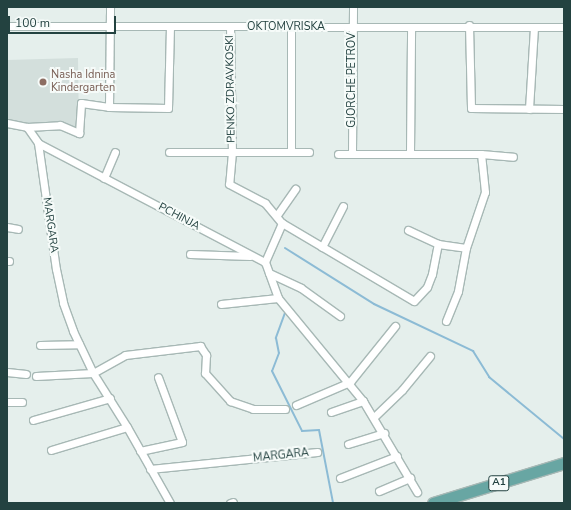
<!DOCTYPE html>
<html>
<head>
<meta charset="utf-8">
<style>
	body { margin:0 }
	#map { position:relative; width:571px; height:510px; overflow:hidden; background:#e5efec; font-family:"Nunito Sans",sans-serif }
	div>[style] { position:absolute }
	.built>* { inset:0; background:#d3dfdc }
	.stream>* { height:2px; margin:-1px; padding:0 1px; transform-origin:1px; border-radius:1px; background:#8cbbd5 }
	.roads { filter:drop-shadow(1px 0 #a7b8b5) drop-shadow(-1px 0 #a7b8b5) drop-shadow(0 1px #a7b8b5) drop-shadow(0 -1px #a7b8b5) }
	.minor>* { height:7px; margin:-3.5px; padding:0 3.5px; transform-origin:3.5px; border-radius:3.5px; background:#fff }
	.primary>* { height:11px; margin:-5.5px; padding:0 5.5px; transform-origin:5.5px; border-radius:5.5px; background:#68a6a3 }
	.dots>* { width:11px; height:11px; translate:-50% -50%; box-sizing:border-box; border:2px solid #f6fbf9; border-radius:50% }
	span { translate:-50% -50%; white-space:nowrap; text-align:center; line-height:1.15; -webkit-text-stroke:4px #f6fbf9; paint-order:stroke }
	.shield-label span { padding:1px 3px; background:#f6fbf9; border:1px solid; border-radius:3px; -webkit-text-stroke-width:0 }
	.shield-label { font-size:10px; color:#234240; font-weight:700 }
	.street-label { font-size:11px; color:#234240 }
	.education-label { font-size:11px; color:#785e54 }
	.left { translate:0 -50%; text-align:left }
	.frame { position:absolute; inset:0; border:8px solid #234240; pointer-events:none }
	.scale { position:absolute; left:8px; top:16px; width:108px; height:18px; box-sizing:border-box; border:2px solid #234240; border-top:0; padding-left:5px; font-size:12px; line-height:14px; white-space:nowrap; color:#234240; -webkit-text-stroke:3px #f6fbf9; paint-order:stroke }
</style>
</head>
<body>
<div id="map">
	<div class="built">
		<i style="clip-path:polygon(78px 58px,79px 133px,60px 125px,7px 123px,7px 60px)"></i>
	</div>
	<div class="stream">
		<i style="left:285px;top:248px;width:105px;rotate:32.2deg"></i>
		<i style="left:374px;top:304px;width:110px;rotate:25.4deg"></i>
		<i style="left:473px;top:351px;width:31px;rotate:58deg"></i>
		<i style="left:489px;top:377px;width:97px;rotate:39.6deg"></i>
		<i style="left:286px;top:310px;width:30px;rotate:110deg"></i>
		<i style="left:276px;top:338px;width:15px;rotate:79deg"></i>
		<i style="left:279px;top:353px;width:19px;rotate:111deg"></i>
		<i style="left:272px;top:371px;width:67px;rotate:63.4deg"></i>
		<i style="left:302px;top:431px;width:17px;rotate:-3deg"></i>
		<i style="left:319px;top:430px;width:74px;rotate:79.1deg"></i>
	</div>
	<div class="roads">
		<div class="minor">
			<i style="left:469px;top:25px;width:83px;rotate:88.6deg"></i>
			<i style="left:471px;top:108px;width:93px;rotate:0.6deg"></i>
			<i style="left:7px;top:26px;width:557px;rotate:0.1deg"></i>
			<i style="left:230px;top:26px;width:126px;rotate:89.1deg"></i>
			<i style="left:232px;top:152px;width:32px;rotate:95deg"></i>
			<i style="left:229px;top:184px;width:41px;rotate:27.8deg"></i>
			<i style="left:265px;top:203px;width:26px;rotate:50deg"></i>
			<i style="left:282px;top:223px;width:43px;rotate:113.6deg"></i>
			<i style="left:109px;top:107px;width:100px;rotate:-89.4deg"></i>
			<i style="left:529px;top:109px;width:82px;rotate:-86.5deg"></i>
			<i style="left:7px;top:123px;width:20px;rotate:11deg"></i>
			<i style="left:27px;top:127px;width:33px;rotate:-3deg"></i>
			<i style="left:60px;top:125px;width:21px;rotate:23deg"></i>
			<i style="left:79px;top:133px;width:30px;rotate:-86deg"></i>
			<i style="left:81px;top:103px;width:28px;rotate:8deg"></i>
			<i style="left:109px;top:107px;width:59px;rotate:1deg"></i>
			<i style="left:168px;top:108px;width:82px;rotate:-88.6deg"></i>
			<i style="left:27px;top:127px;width:19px;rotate:55deg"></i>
			<i style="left:38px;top:143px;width:127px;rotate:81.9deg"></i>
			<i style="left:56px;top:269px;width:35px;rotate:78deg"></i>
			<i style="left:63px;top:303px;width:30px;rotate:70deg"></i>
			<i style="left:73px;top:331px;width:47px;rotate:64.5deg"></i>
			<i style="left:93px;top:373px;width:64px;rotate:57.8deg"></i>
			<i style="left:127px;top:427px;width:87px;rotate:60.5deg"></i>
			<i style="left:38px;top:143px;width:256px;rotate:27.7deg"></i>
			<i style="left:265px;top:262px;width:38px;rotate:70deg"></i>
			<i style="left:278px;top:298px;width:134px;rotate:50.5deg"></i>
			<i style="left:363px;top:401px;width:106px;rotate:59.3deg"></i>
			<i style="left:169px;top:152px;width:140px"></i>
			<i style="left:291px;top:152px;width:124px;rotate:-90deg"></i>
			<i style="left:352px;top:153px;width:146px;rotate:-89.6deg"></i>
			<i style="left:410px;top:153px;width:126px;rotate:-89.5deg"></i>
			<i style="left:338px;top:154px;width:143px"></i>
			<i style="left:481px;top:154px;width:32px;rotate:5deg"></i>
			<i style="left:104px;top:178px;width:28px;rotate:-67deg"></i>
			<i style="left:277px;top:215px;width:32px;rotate:-55deg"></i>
			<i style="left:282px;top:223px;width:153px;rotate:30.6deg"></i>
			<i style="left:414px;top:301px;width:19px;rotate:-47deg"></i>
			<i style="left:427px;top:287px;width:14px;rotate:-69deg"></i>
			<i style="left:432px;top:274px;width:31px;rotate:-79deg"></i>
			<i style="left:7px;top:227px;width:11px;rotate:10deg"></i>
			<i style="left:408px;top:230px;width:33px;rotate:25deg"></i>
			<i style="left:438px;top:244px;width:28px;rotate:8deg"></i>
			<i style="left:322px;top:247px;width:46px;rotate:-62.9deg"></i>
			<i style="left:190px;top:254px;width:60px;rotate:1.9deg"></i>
			<i style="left:7px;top:261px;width:2px"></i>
			<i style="left:269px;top:273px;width:35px;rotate:25deg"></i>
			<i style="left:301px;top:288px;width:48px;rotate:35.7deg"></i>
			<i style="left:221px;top:304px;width:57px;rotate:-6deg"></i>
			<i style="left:446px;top:321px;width:32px;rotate:-68deg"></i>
			<i style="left:458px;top:291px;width:44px;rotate:-79.5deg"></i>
			<i style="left:466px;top:248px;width:59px;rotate:-71.3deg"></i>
			<i style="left:485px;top:192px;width:38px;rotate:-96deg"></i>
			<i style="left:40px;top:345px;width:39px;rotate:-1deg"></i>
			<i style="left:7px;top:372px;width:19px;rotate:6deg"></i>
			<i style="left:36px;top:376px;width:57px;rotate:-3deg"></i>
			<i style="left:93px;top:373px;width:37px;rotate:-29deg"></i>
			<i style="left:125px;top:355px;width:76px;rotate:-6.8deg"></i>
			<i style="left:200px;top:346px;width:11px;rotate:56deg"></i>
			<i style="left:206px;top:355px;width:18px;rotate:93deg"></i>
			<i style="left:205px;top:373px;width:38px;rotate:48deg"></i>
			<i style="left:230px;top:401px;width:24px;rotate:19deg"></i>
			<i style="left:253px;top:409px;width:32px"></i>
			<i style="left:7px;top:402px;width:15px"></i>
			<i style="left:296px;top:405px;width:59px;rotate:-23.1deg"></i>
			<i style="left:350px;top:382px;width:72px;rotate:-51.2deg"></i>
			<i style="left:331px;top:412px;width:34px;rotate:-19deg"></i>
			<i style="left:374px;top:417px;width:39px;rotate:-44deg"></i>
			<i style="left:402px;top:390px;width:44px;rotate:-50.5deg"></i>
			<i style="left:33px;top:420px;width:80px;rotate:-15.9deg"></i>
			<i style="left:348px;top:444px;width:38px;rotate:-17deg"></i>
			<i style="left:51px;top:450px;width:79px;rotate:-16.8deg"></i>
			<i style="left:140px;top:451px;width:43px;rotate:-12.1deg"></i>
			<i style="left:182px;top:442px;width:69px;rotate:-110.3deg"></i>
			<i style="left:150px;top:469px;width:168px;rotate:-5.8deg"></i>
			<i style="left:340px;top:478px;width:61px;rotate:-21.1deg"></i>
			<i style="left:379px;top:491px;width:34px;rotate:-23deg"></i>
			<i style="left:230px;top:503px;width:3px;rotate:-18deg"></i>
		</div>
		<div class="primary">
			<i style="left:433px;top:503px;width:137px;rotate:-17deg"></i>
		</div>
	</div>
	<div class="dots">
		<i style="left:43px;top:82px;background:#8d6e63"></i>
	</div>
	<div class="shield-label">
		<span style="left:499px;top:483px">A1</span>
	</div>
	<div class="street-label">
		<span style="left:286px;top:27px">OKTOMVRISKA</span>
		<span style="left:352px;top:80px;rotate:-90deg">GJORCHE PETROV</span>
		<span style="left:231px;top:89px;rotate:-91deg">PENKO ZDRAVKOSKI</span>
		<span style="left:179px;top:217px;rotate:28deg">PCHINJA</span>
		<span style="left:50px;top:225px;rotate:82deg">MARGARA</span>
		<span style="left:281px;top:456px;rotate:-6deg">MARGARA</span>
	</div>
	<div class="education-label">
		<span class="left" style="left:51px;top:82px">Nasha Idnina<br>Kindergarten</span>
	</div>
	<div class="frame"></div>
	<div class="scale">100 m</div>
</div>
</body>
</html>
